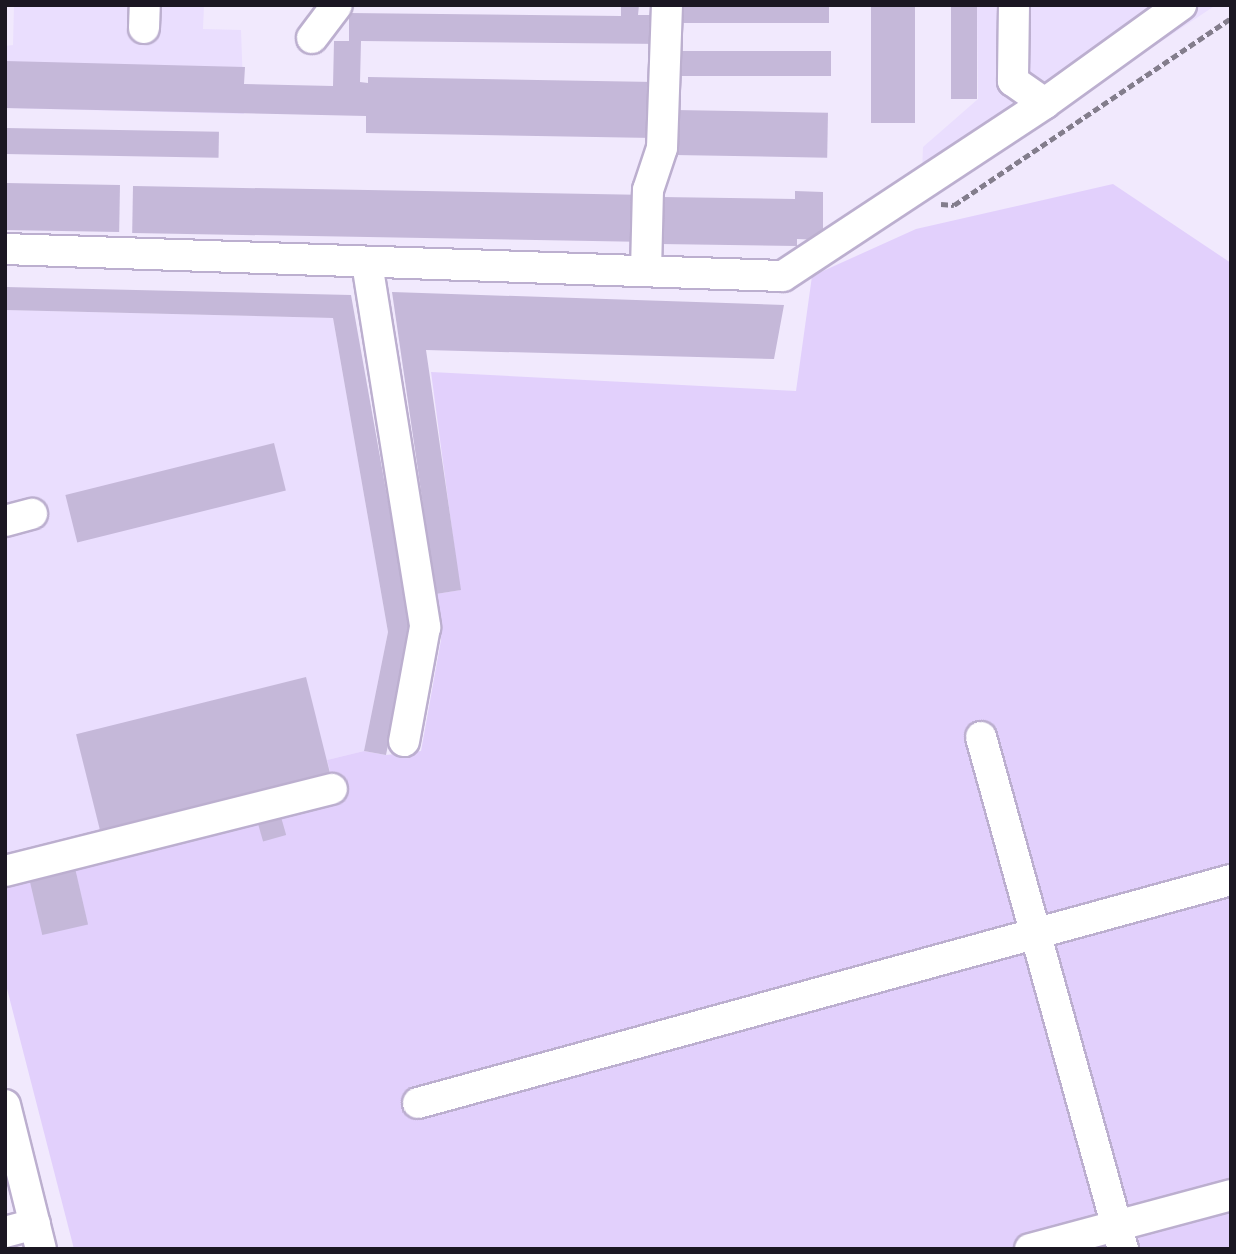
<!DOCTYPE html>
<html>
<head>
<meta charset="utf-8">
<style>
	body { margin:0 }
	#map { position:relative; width:1236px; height:1254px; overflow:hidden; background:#f1e9fd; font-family:"Open Sans",sans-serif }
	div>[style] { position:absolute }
	.built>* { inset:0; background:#eadefe }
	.green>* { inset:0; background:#e2d0fc }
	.building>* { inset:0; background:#c5b8d9; transform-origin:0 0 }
	.path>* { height:4.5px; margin-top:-2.25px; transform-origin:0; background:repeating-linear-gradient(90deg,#837d8c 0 7px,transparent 0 10.5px) }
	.roads { filter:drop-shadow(2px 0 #bcafcf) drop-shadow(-2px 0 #bcafcf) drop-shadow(0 2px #bcafcf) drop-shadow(0 -2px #bcafcf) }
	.minor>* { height:30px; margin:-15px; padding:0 15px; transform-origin:15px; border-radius:15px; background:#fff }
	span { translate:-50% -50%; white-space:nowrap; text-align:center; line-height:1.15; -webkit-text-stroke:5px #f1e9fd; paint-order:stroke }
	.frame { position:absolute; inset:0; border:7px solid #1b1722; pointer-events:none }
</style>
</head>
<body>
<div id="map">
	<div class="built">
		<i style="clip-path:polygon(14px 5px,204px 5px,203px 29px,241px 30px,244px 114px,5px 108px,5px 46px,13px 45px)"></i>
		<i style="clip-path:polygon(977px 5px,1216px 5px,934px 193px,922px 172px,923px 147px,978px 99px)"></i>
		<i style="clip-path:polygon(5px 310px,333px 318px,388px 632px,364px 751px,327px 760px,333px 783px,5px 866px)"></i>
	</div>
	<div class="green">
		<i style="clip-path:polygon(1113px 184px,1231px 263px,1231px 1249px,74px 1249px,5px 981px,5px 866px,333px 783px,327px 760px,364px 751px,386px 755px,421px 751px,441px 640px,436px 594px,460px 590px,431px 372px,796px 391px,812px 276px,916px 229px)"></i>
	</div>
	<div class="building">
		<i style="clip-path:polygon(621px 5px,639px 5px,638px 15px,665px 15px,664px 44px,361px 41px,360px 82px,368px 83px,368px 77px,655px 82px,654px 138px,366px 133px,366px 116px,5px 108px,5px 61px,245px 67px,244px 84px,333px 86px,334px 41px,349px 41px,349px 13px,621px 16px)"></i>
		<i style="left:679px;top:5px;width:150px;height:18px"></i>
		<i style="left:871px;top:5px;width:44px;height:118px"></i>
		<i style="left:951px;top:5px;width:26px;height:94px"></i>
		<i style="left:831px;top:51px;width:25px;height:153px;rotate:90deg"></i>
		<i style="left:675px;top:110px;width:153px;height:45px;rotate:1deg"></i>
		<i style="left:5px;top:128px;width:214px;height:26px;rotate:1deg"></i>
		<i style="left:5px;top:183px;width:115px;height:47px;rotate:1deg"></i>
		<i style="left:133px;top:186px;width:503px;height:47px;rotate:1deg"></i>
		<i style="clip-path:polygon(795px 191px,823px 192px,823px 240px,797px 239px,797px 246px,660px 244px,661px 197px,795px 199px)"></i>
		<i style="clip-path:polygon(5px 287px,351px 295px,411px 630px,386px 755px,364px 751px,388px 632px,333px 318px,5px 310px)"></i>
		<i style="clip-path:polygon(392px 292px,784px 305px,774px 359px,426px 350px,461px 590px,436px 594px)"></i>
		<i style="left:274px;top:443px;width:49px;height:215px;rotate:76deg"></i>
		<i style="left:306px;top:677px;width:109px;height:237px;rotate:76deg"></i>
		<i style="left:279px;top:810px;width:26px;height:24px;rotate:74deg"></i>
		<i style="left:75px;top:868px;width:58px;height:47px;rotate:77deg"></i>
	</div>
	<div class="path">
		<i style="left:941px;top:204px;width:13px;rotate:4deg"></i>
		<i style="left:954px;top:205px;width:334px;rotate:-34deg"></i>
	</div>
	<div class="roads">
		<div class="minor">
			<i style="left:1014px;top:5px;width:76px;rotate:90.8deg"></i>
			<i style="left:1013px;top:81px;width:39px;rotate:35deg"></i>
			<i style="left:1045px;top:103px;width:168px;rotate:-35.8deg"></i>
			<i style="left:144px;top:28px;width:23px;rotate:-88deg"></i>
			<i style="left:312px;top:38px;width:41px;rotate:-52.9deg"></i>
			<i style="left:5px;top:249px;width:778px;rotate:1.99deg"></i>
			<i style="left:783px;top:276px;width:314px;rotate:-33.4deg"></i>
			<i style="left:367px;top:263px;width:369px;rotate:80.9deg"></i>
			<i style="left:425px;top:627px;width:116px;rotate:100.4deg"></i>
			<i style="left:646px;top:271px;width:81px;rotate:-88.6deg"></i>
			<i style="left:648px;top:190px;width:44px;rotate:-71.6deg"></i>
			<i style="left:662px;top:148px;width:143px;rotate:-88deg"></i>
			<i style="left:5px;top:521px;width:28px;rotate:-15deg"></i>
			<i style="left:981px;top:737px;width:531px;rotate:74.5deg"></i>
			<i style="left:5px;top:871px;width:337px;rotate:-14.1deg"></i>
			<i style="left:418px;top:1103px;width:843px;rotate:-15.34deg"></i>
			<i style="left:5px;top:1105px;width:148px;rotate:76deg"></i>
			<i style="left:5px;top:1232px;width:31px;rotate:-15deg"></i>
			<i style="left:1030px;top:1249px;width:208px;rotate:-15deg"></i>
		</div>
	</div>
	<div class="frame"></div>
</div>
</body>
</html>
